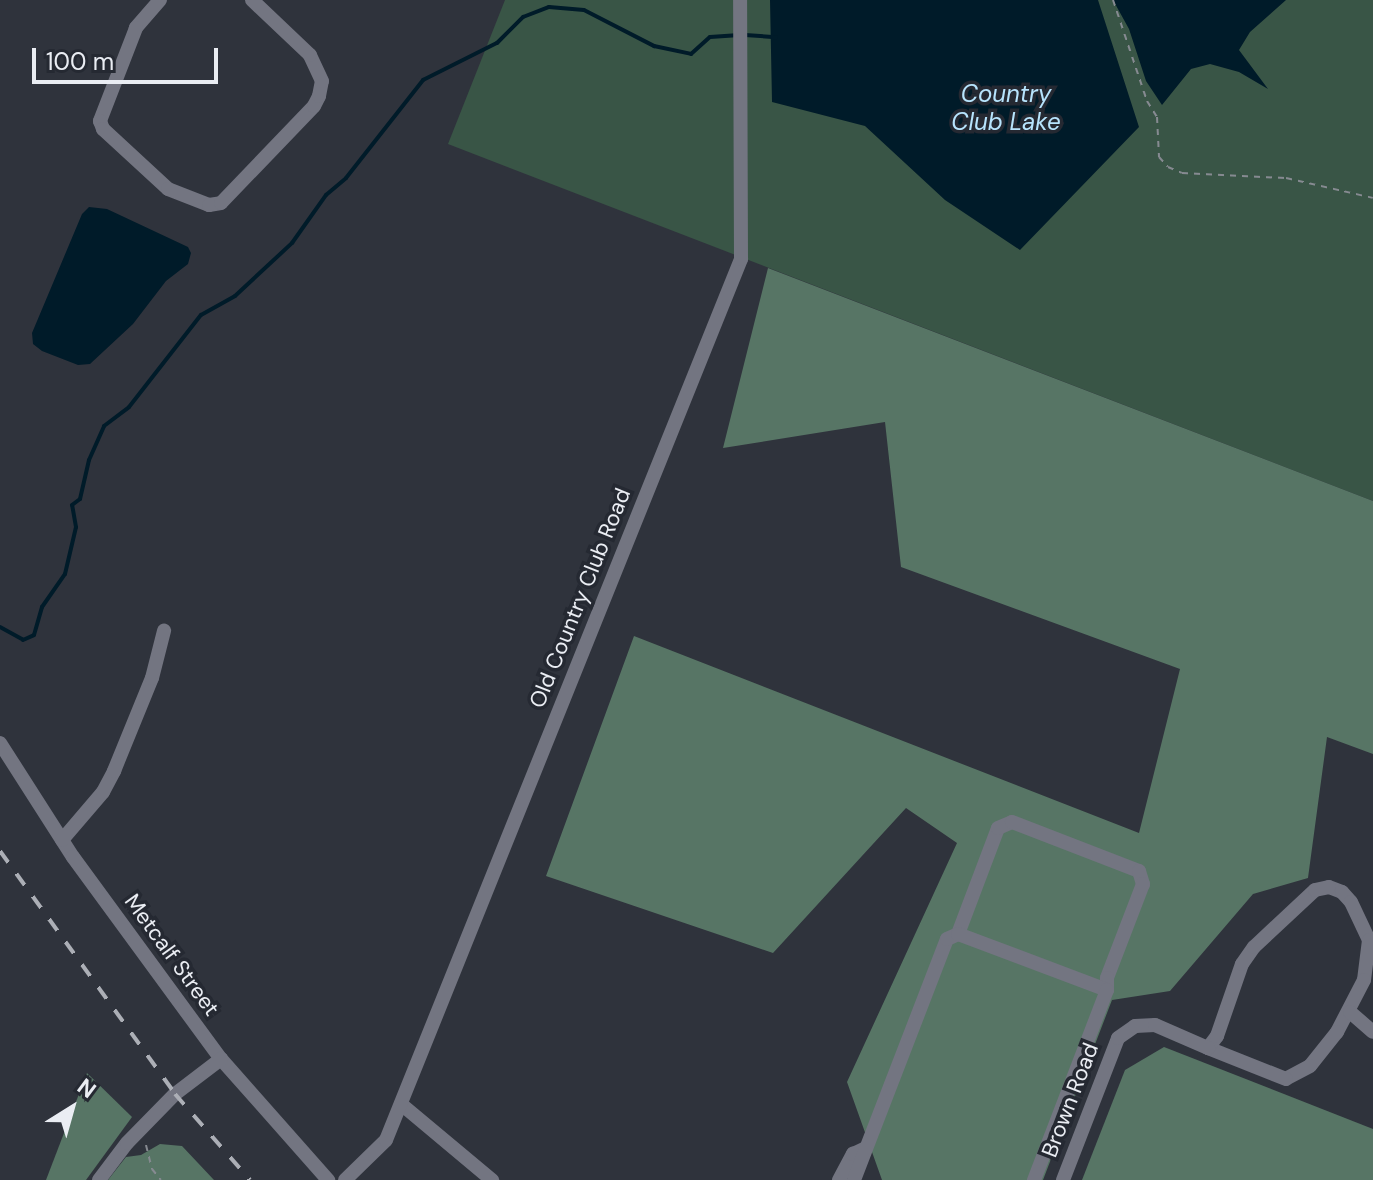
<!DOCTYPE html>
<html>
<head>
<meta charset="utf-8">
<style>
	body { margin:0 }
	#map { position:relative; width:1373px; height:1180px; overflow:hidden; background:#2f333c; font-family:"DM Sans",sans-serif }
	div>[style] { position:absolute }
	.green>* { inset:0; background:#395546 }
	.forest>* { inset:0; background:#577565 }
	.water>* { inset:0; background:#001b29 }
	.stream>* { height:4px; margin:-2px; padding:0 2px; transform-origin:2px; border-radius:2px; background:#001b29 }
	.path>* { height:2px; margin-top:-1px; transform-origin:0; background:repeating-linear-gradient(90deg,#868a91 0 6px,transparent 0 12px) }
	.minor>* { height:14px; margin:-7px; padding:0 7px; transform-origin:7px; border-radius:7px; background:#737581 }
	.rail>* { height:4px; margin-top:-2px; transform-origin:0; background:repeating-linear-gradient(90deg,#acafb6 0 14px,transparent 0 28px) }
	span { translate:-50% -50%; white-space:nowrap; text-align:center; line-height:1.15; -webkit-text-stroke:7px #252932; paint-order:stroke }
	.street-label { font-size:22px; color:#eaedf3 }
	.water-label { font-size:24px; color:#b7e4fd; font-style:italic }
	.north { position:absolute; left:32px; top:1068px; width:80px; height:80px; -webkit-text-stroke:6px #252932; paint-order:stroke; rotate:37deg; font-size:22px; font-weight:700; line-height:32px; text-align:center; color:#eaedf3 }
	.north::after { content:''; display:block; margin:auto; width:28px; height:36px; background:#eaedf3; clip-path:polygon(50% 0,100% 100%,50% 72%,0 100%) }
	.scale { position:absolute; left:32px; top:48px; width:186px; height:36px; box-sizing:border-box; border:4px solid #eaedf3; border-top:0; padding-left:10px; font-size:24px; line-height:28px; white-space:nowrap; color:#eaedf3; -webkit-text-stroke:6px #252932; paint-order:stroke }
</style>
</head>
<body>
<div id="map">
	<div class="green">
		<i style="clip-path:polygon(505px 0,1373px 0,1373px 501px,448px 144px)"></i>
	</div>
	<div class="forest">
		<i style="clip-path:polygon(768px 268px,1373px 501px,1373px 754px,1327px 737px,1308px 878px,1253px 894px,1170px 991px,1112px 1000px,1043px 1180px,882px 1180px,847px 1082px,957px 843px,906px 808px,773px 953px,546px 876px,634px 636px,1139px 833px,1180px 669px,901px 567px,885px 422px,723px 448px)"></i>
		<i style="clip-path:polygon(1164px 1047px,1373px 1129px,1373px 1180px,1082px 1180px,1125px 1070px)"></i>
		<i style="clip-path:polygon(87px 1073px,132px 1117px,86px 1180px,46px 1180px)"></i>
		<i style="clip-path:polygon(160px 1144px,182px 1146px,214px 1180px,108px 1180px,126px 1157px,141px 1155px)"></i>
	</div>
	<div class="water">
		<i style="clip-path:polygon(770px 0,1098px 0,1139px 127px,1020px 250px,945px 200px,865px 126px,772px 102px)"></i>
		<i style="clip-path:polygon(1113px 0,1286px 0,1250px 32px,1239px 50px,1268px 89px,1239px 72px,1210px 64px,1191px 69px,1162px 105px,1146px 81px,1129px 29px)"></i>
		<i style="clip-path:polygon(89px 207px,107px 209px,188px 247px,191px 253px,188px 264px,166px 281px,133px 324px,90px 364px,78px 365px,42px 351px,33px 344px,32px 333px,82px 214px)"></i>
	</div>
	<div class="stream">
		<i style="left:745px;top:35px;width:31px;rotate:4deg"></i>
		<i style="left:0;top:627px;width:26px;rotate:29deg"></i>
		<i style="left:23px;top:640px;width:12px;rotate:-24deg"></i>
		<i style="left:34px;top:635px;width:29px;rotate:-74deg"></i>
		<i style="left:42px;top:607px;width:40px;rotate:-55.1deg"></i>
		<i style="left:65px;top:574px;width:48px;rotate:-76.8deg"></i>
		<i style="left:76px;top:527px;width:22px;rotate:-100deg"></i>
		<i style="left:72px;top:505px;width:10px;rotate:-37deg"></i>
		<i style="left:80px;top:499px;width:40px;rotate:-77deg"></i>
		<i style="left:89px;top:460px;width:37px;rotate:-66deg"></i>
		<i style="left:104px;top:426px;width:31px;rotate:-37deg"></i>
		<i style="left:129px;top:407px;width:117px;rotate:-52deg"></i>
		<i style="left:201px;top:315px;width:39px;rotate:-29deg"></i>
		<i style="left:235px;top:296px;width:78px;rotate:-42.9deg"></i>
		<i style="left:292px;top:243px;width:59px;rotate:-54.7deg"></i>
		<i style="left:326px;top:195px;width:26px;rotate:-40deg"></i>
		<i style="left:346px;top:178px;width:125px;rotate:-51.8deg"></i>
		<i style="left:423px;top:80px;width:83px;rotate:-26.6deg"></i>
		<i style="left:497px;top:43px;width:37px;rotate:-45deg"></i>
		<i style="left:523px;top:17px;width:28px;rotate:-21deg"></i>
		<i style="left:549px;top:7px;width:35px;rotate:5deg"></i>
		<i style="left:584px;top:10px;width:79px;rotate:27.2deg"></i>
		<i style="left:654px;top:46px;width:38px;rotate:12deg"></i>
		<i style="left:691px;top:54px;width:25px;rotate:-42deg"></i>
		<i style="left:710px;top:37px;width:26px;rotate:-4deg"></i>
	</div>
	<div class="path">
		<i style="left:1113px;top:0;width:107px;rotate:71.4deg"></i>
		<i style="left:1147px;top:101px;width:19px;rotate:58deg"></i>
		<i style="left:1157px;top:117px;width:40px;rotate:87.1deg"></i>
		<i style="left:1159px;top:157px;width:13px;rotate:48deg"></i>
		<i style="left:1168px;top:167px;width:15px;rotate:23deg"></i>
		<i style="left:1182px;top:173px;width:104px;rotate:2.8deg"></i>
		<i style="left:1286px;top:178px;width:89px;rotate:12.9deg"></i>
		<i style="left:146px;top:1145px;width:25px;rotate:76deg"></i>
		<i style="left:152px;top:1169px;width:14px;rotate:51deg"></i>
	</div>
	<div class="minor">
		<i style="left:160px;top:0;width:37px;rotate:131deg"></i>
		<i style="left:136px;top:28px;width:100px;rotate:111.2deg"></i>
		<i style="left:100px;top:121px;width:9px;rotate:69deg"></i>
		<i style="left:103px;top:129px;width:88px;rotate:42.7deg"></i>
		<i style="left:168px;top:189px;width:44px;rotate:21.3deg"></i>
		<i style="left:209px;top:205px;width:12px;rotate:-9deg"></i>
		<i style="left:221px;top:203px;width:134px;rotate:-46.2deg"></i>
		<i style="left:314px;top:106px;width:11px;rotate:-63deg"></i>
		<i style="left:319px;top:96px;width:15px;rotate:-79deg"></i>
		<i style="left:322px;top:81px;width:29px;rotate:-115deg"></i>
		<i style="left:310px;top:55px;width:80px;rotate:-136.5deg"></i>
		<i style="left:0;top:743px;width:135px;rotate:57.4deg"></i>
		<i style="left:73px;top:857px;width:250px;rotate:53.8deg"></i>
		<i style="left:221px;top:1059px;width:162px;rotate:48.5deg"></i>
		<i style="left:62px;top:840px;width:63px;rotate:-49.5deg"></i>
		<i style="left:103px;top:792px;width:24px;rotate:-62deg"></i>
		<i style="left:114px;top:771px;width:100px;rotate:-67.8deg"></i>
		<i style="left:152px;top:678px;width:49px;rotate:-75.7deg"></i>
		<i style="left:1329px;top:887px;width:14px;rotate:21deg"></i>
		<i style="left:1342px;top:892px;width:13px;rotate:48deg"></i>
		<i style="left:1351px;top:902px;width:42px;rotate:64.7deg"></i>
		<i style="left:1369px;top:940px;width:40px;rotate:97.1deg"></i>
		<i style="left:1364px;top:980px;width:59px;rotate:117.4deg"></i>
		<i style="left:1337px;top:1032px;width:43px;rotate:128.5deg"></i>
		<i style="left:1310px;top:1066px;width:27px;rotate:152deg"></i>
		<i style="left:1286px;top:1079px;width:84px;rotate:-158.3deg"></i>
		<i style="left:1208px;top:1048px;width:15px;rotate:-53deg"></i>
		<i style="left:1217px;top:1036px;width:76px;rotate:-70.9deg"></i>
		<i style="left:1242px;top:964px;width:21px;rotate:-55deg"></i>
		<i style="left:1254px;top:947px;width:83px;rotate:-43.1deg"></i>
		<i style="left:1315px;top:890px;width:14px;rotate:-12deg"></i>
		<i style="left:958px;top:934px;width:113px;rotate:-69.3deg"></i>
		<i style="left:998px;top:828px;width:15px;rotate:-23deg"></i>
		<i style="left:1012px;top:822px;width:136px;rotate:21.1deg"></i>
		<i style="left:1139px;top:871px;width:14px;rotate:73deg"></i>
		<i style="left:1143px;top:884px;width:101px;rotate:111deg"></i>
		<i style="left:1107px;top:978px;width:12px;rotate:90deg"></i>
		<i style="left:1350px;top:1012px;width:30px;rotate:41deg"></i>
		<i style="left:401px;top:1104px;width:119px;rotate:39.9deg"></i>
		<i style="left:99px;top:1180px;width:46px;rotate:-52.9deg"></i>
		<i style="left:127px;top:1143px;width:69px;rotate:-45.6deg"></i>
		<i style="left:175px;top:1094px;width:58px;rotate:-37.3deg"></i>
		<i style="left:345px;top:1180px;width:57px;rotate:-44.3deg"></i>
		<i style="left:386px;top:1140px;width:950px;rotate:-68.05deg"></i>
		<i style="left:741px;top:259px;width:259px;rotate:-90.2deg"></i>
		<i style="left:839px;top:1180px;width:30px;rotate:-62deg"></i>
		<i style="left:853px;top:1154px;width:14px;rotate:-25deg"></i>
		<i style="left:854px;top:1180px;width:258px;rotate:-68.9deg"></i>
		<i style="left:947px;top:939px;width:12px;rotate:-24deg"></i>
		<i style="left:958px;top:934px;width:159px;rotate:20.6deg"></i>
		<i style="left:1107px;top:990px;width:204px;rotate:111deg"></i>
		<i style="left:1063px;top:1180px;width:152px;rotate:-68.8deg"></i>
		<i style="left:1118px;top:1038px;width:21px;rotate:-35deg"></i>
		<i style="left:1135px;top:1026px;width:20px;rotate:-3deg"></i>
		<i style="left:1155px;top:1025px;width:58px;rotate:23.5deg"></i>
	</div>
	<div class="rail">
		<i style="left:0;top:851px;width:299px;rotate:54.2deg"></i>
		<i style="left:175px;top:1094px;width:114px;rotate:48.9deg"></i>
	</div>
	<div class="street-label">
		<span style="left:580px;top:598px;rotate:-68deg">Old Country Club Road</span>
		<span style="left:172px;top:955px;rotate:54deg">Metcalf Street</span>
		<span style="left:1070px;top:1100px;rotate:-69deg">Brown Road</span>
	</div>
	<div class="water-label">
		<span style="left:1006px;top:108px">Country<br>Club Lake</span>
	</div>
	<div class="north">N</div>
	<div class="scale">100 m</div>
</div>
</body>
</html>
